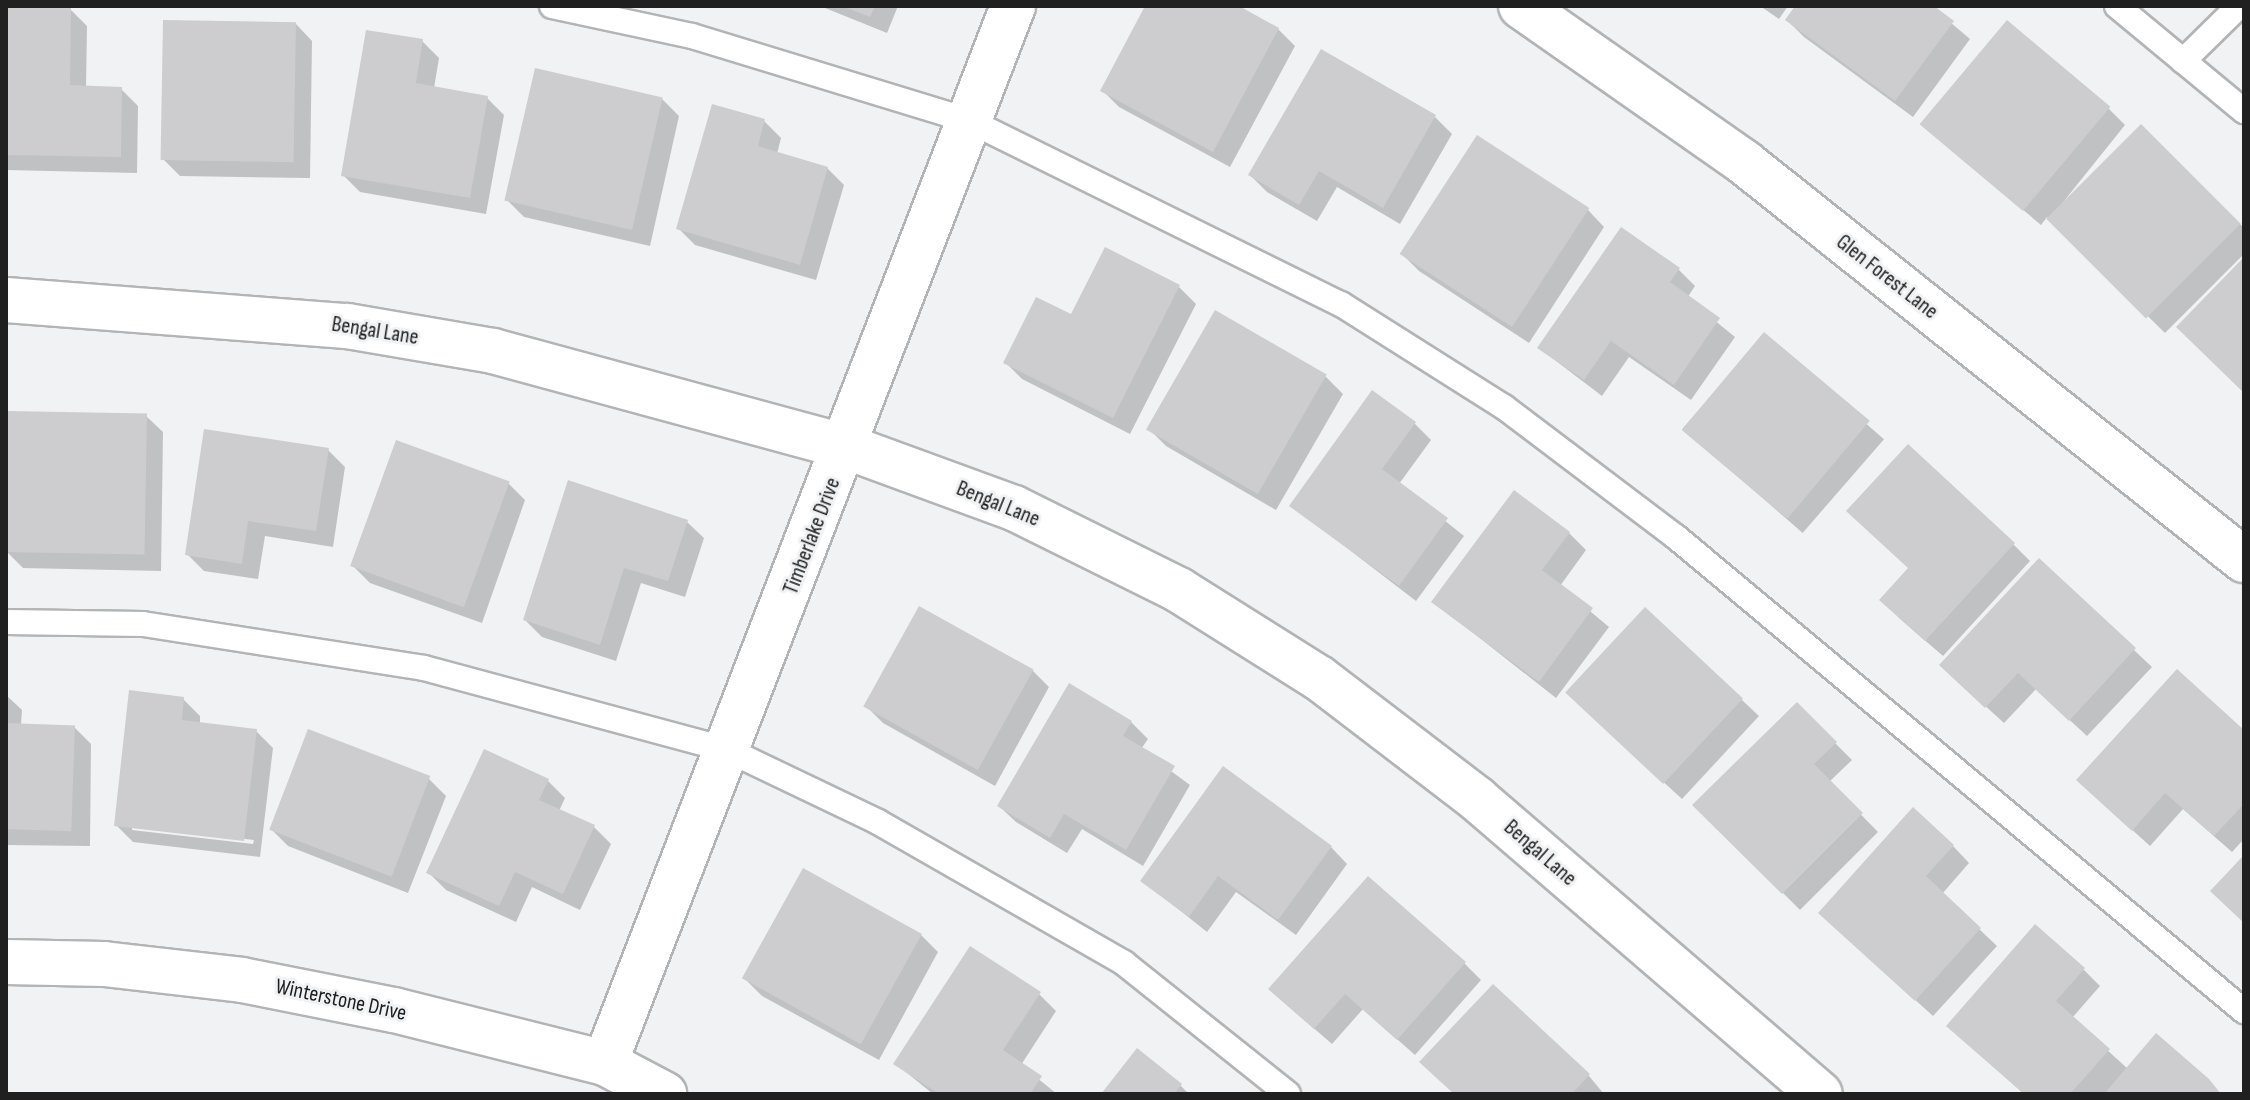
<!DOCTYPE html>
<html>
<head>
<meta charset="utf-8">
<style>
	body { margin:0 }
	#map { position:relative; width:2250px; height:1100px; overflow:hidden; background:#f0f2f3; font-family:"Sofia Sans Condensed",sans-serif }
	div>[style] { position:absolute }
	.shadow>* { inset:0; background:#0003; transform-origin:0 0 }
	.building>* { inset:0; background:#cdccce; transform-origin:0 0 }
	.roads { filter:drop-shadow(2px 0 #b2b4b5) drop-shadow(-2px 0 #b2b4b5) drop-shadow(0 2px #b2b4b5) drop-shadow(0 -2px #b2b4b5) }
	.service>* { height:24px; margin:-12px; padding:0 12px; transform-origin:12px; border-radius:12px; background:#fff }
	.minor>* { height:44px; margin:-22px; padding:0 22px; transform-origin:22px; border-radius:22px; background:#fff }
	span { translate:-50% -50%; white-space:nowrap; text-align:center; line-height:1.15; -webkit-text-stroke:6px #f0f2f3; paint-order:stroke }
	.street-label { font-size:22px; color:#202021 }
	.frame { position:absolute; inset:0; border:8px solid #202021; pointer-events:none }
</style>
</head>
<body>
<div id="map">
	<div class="shadow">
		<i style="clip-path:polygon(820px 6px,898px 6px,887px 33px)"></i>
		<i style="clip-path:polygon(1147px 6px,1235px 6px,1278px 29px,1295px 46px,1230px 167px,1119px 107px,1102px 90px)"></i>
		<i style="clip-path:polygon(1760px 6px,1788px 6px,1779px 19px)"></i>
		<i style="clip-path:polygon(1798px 6px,1931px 6px,1970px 39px,1913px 117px,1804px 37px,1787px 20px)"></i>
		<i style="clip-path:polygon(6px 8px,70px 9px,87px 26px,86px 88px,121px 89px,138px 106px,137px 173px,6px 170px)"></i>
		<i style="clip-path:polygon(296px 24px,312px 41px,310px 178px,180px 176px,163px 159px)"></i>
		<i style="clip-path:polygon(422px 41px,439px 58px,434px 88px,487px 98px,504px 115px,486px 214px,360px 192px,343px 175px)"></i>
		<i style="clip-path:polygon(662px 99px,679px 116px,650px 246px,524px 217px,507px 200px)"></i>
		<i style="clip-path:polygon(2108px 108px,2125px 125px,2052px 216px,2141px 127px,2244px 228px,2244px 254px,2165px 333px,2047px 217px,2041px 225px,1940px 140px)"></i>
		<i style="clip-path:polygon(1435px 117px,1452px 134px,1400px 224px,1337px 187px,1317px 221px,1267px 192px,1250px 175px)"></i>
		<i style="clip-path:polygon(764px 121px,781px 138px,777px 154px,827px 168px,844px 185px,816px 280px,695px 245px,678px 228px)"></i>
		<i style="clip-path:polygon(1588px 210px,1604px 227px,1529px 343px,1419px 271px,1402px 254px)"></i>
		<i style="clip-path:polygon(1678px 269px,1695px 286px,1687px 298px,1735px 337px,1691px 400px,1629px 357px,1602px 396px,1539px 348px)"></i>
		<i style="clip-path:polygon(1179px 287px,1196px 304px,1130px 434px,1022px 379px,1005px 362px)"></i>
		<i style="clip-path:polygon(1216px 313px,1326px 377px,1343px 394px,1276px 510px,1166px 446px,1149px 429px)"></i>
		<i style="left:1764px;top:335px;width:159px;height:124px;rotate:41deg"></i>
		<i style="clip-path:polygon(146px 416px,163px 432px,161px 571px,23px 568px,6px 551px)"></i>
		<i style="clip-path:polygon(1414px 423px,1431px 440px,1399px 484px,1464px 536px,1416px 601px,1291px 505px)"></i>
		<i style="clip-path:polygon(328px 450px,345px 467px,333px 547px,265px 536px,258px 579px,204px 571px,187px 554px)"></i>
		<i style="clip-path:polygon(508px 483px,525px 500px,482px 623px,370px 583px,353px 566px)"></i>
		<i style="clip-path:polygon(687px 522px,704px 538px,685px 597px,641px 583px,616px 661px,542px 637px,525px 620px)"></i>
		<i style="clip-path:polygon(1569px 533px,1586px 550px,1560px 586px,1609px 627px,1556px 698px,1434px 602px)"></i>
		<i style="clip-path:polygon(2013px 544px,2030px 561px,1943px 656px,1898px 617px,1910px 569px)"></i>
		<i style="clip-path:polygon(2039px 561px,2152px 667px,2087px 736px,2036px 689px,2004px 723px,1959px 682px)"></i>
		<i style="clip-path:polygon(1032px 670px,1049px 687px,995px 786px,883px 723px,866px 706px)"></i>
		<i style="clip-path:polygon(6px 695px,22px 710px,21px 725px,74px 727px,91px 744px,90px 846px,6px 845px)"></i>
		<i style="clip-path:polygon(evenodd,183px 699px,200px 716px,200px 724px,256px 731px,273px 748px,260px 857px,133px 842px,116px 825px,183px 699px,132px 826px,254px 840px,253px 844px,132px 830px,132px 826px)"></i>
		<i style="clip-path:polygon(1742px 700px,1759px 716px,1682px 799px,1585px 710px)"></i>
		<i style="clip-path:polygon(1797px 705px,1852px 760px,1829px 782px,1878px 832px,1800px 910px,1695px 805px)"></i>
		<i style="clip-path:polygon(1131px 722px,1148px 739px,1141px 749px,1190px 785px,1143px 866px,1082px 829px,1067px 853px,1016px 822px,999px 806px)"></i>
		<i style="clip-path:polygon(2244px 733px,2244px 839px,2232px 852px,2183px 809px,2150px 846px,2096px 797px)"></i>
		<i style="clip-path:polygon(429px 779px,446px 796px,408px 893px,288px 846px,271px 829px)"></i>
		<i style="clip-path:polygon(548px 781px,565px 798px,559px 811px,594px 827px,611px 844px,580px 910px,532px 887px,516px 922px,446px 890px,429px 873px)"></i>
		<i style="clip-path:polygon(1953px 846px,1969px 863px,1942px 894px,1997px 946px,1933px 1016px,1837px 929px)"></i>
		<i style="clip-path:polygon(1331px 847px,1347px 864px,1296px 935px,1236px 892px,1207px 932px,1143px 881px)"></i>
		<i style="clip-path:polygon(804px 871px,921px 935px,938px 952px,879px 1060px,762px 996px,745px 979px)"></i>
		<i style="clip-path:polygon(1464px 963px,1481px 980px,1415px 1055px,1363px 1009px,1332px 1044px,1287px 1005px)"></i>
		<i style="clip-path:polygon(2083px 969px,2100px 986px,2072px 1018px,2128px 1069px,2220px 1094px,2024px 1094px,1949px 1026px)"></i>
		<i style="clip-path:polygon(1493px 987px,1589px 1076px,1604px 1094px,1455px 1094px)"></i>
		<i style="clip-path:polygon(1039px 994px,1056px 1011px,1021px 1065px,1057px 1094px,933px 1094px,896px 1064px)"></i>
		<i style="clip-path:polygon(1180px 1085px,1189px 1094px,1103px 1094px)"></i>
	</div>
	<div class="building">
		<i style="clip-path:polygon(6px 6px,71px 7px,70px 85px,122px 87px,121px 157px,6px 155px)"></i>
		<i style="clip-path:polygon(842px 6px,875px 6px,870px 17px)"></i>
		<i style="clip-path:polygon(1145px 6px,1239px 6px,1279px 28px,1213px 152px,1100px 91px)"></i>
		<i style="clip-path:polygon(1795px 6px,1934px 6px,1954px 21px,1895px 101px,1785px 20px)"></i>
		<i style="left:163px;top:20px;width:133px;height:140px;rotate:1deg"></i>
		<i style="left:2007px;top:20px;width:135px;height:136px;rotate:40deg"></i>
		<i style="clip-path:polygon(366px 30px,423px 39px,416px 83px,488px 96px,470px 198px,341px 176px)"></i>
		<i style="clip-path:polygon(1321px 49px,1436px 115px,1383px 208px,1319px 171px,1299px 205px,1248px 175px)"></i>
		<i style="left:535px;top:68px;width:131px;height:136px;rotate:13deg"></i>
		<i style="clip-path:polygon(712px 104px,765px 119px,758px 146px,828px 167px,800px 265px,676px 229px)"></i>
		<i style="left:2141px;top:124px;width:141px;height:134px;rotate:45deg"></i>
		<i style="left:1477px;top:135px;width:134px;height:142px;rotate:33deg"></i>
		<i style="clip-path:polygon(1621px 227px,1680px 268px,1670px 282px,1720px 318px,1674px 385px,1611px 341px,1584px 380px,1537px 348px)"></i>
		<i style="clip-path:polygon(1105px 247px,1180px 285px,1113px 418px,1003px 363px,1036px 297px,1071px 314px)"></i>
		<i style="clip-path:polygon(2244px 257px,2244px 393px,2176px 327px)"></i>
		<i style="left:1215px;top:310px;width:129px;height:138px;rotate:30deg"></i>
		<i style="left:1764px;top:332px;width:138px;height:128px;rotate:40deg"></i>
		<i style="clip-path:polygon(1372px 390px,1416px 422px,1382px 469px,1448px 518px,1399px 586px,1289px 506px)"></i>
		<i style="left:6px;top:411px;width:141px;height:141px;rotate:1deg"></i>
		<i style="clip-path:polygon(204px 429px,329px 448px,316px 531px,248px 521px,242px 564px,185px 555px)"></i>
		<i style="left:396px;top:440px;width:121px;height:134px;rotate:20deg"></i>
		<i style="clip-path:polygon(1908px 444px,2015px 543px,1925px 641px,1879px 600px,1908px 568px,1846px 511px)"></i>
		<i style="clip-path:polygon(568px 480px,688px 520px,668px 581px,624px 568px,600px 645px,523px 620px)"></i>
		<i style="clip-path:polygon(1514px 490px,1570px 532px,1542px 570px,1593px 608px,1539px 682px,1431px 602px)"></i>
		<i style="clip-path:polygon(2039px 558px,2136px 648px,2069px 721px,2018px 673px,1985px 708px,1939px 665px)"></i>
		<i style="left:919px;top:606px;width:131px;height:115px;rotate:29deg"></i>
		<i style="left:1645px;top:607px;width:134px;height:117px;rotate:43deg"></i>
		<i style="clip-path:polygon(2177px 669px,2244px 730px,2244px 804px,2214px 836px,2165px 793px,2132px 831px,2076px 780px)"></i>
		<i style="clip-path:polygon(1069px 683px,1132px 721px,1123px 736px,1175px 766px,1126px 850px,1064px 814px,1050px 838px,997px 806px)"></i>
		<i style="clip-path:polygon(129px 690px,184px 697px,182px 720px,257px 729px,244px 841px,114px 826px)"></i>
		<i style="clip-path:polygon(1797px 702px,1837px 742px,1814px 764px,1863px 813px,1782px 894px,1692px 805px)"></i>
		<i style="left:6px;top:723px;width:69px;height:106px;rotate:2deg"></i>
		<i style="left:308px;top:729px;width:131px;height:108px;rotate:21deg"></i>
		<i style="clip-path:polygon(484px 749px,549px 779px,539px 800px,595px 825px,563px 894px,515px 872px,499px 906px,426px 873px)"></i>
		<i style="clip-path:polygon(1223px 766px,1332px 846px,1278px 920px,1218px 876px,1189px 917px,1140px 881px)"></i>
		<i style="clip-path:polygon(1913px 807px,1954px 845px,1926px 876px,1981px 928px,1915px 1001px,1818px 913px)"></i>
		<i style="clip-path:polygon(2244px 855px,2244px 923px,2210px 891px)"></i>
		<i style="left:803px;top:868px;width:136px;height:126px;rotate:29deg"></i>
		<i style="clip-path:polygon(1368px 876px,1466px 962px,1397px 1040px,1345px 994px,1314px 1029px,1268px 989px)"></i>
		<i style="clip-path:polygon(2035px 924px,2085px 968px,2056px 1001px,2110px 1049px,2070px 1094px,2024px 1094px,1946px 1026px)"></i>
		<i style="clip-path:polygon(970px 946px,1041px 992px,1003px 1050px,1042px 1076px,1030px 1094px,939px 1094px,893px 1064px)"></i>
		<i style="clip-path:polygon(1493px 984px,1590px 1074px,1572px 1094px,1454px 1094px,1419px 1062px)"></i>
		<i style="clip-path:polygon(2156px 1033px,2209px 1079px,2221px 1094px,2104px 1094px)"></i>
		<i style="clip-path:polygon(1137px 1048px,1182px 1084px,1174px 1094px,1101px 1094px)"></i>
	</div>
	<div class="roads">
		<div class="service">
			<i style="left:552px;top:6px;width:143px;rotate:12.1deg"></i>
			<i style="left:692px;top:36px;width:291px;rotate:17deg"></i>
			<i style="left:970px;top:121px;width:414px;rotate:26.3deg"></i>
			<i style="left:1341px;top:304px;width:193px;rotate:32.3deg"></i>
			<i style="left:1504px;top:407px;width:216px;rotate:37.1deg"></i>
			<i style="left:1676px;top:537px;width:740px;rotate:39.85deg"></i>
			<i style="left:2117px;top:6px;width:165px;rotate:39.6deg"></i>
			<i style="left:2183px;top:61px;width:78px;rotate:-44.5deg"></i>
			<i style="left:6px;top:622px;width:137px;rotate:0.8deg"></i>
			<i style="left:143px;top:624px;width:284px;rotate:8.9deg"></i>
			<i style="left:424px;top:668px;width:315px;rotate:15.1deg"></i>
			<i style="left:728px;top:750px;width:166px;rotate:25.6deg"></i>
			<i style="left:878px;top:822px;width:284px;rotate:29.8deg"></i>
			<i style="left:1124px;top:963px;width:210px;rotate:38.6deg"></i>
		</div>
		<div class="minor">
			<i style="left:1521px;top:6px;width:274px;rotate:35deg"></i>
			<i style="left:1745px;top:163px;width:638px;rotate:38.51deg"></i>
			<i style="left:6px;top:300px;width:342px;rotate:4.4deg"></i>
			<i style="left:347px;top:326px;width:148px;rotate:9.7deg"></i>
			<i style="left:493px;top:351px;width:367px;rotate:15.2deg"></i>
			<i style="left:847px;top:447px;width:178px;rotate:20.1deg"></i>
			<i style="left:1014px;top:508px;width:184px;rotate:26.4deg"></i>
			<i style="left:1179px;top:590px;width:165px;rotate:32.2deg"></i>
			<i style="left:1319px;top:678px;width:199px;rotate:37.4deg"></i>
			<i style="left:1477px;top:799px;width:452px;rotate:40.7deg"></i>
			<i style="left:6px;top:962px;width:98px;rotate:1.2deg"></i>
			<i style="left:104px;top:964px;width:139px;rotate:6.6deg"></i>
			<i style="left:242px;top:980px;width:155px;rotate:11.2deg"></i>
			<i style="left:394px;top:1010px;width:218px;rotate:14.1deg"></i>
			<i style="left:605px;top:1063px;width:67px;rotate:27.7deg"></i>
			<i style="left:605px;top:1063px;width:1133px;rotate:-68.89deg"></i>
		</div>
	</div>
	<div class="street-label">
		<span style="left:1887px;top:277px;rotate:38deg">Glen Forest Lane</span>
		<span style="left:375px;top:331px;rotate:9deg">Bengal Lane</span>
		<span style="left:998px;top:504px;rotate:22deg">Bengal Lane</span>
		<span style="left:812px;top:536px;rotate:-69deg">Timberlake Drive</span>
		<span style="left:1540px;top:853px;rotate:41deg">Bengal Lane</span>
		<span style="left:341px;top:1000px;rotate:12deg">Winterstone Drive</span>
	</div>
	<div class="frame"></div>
</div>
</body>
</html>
